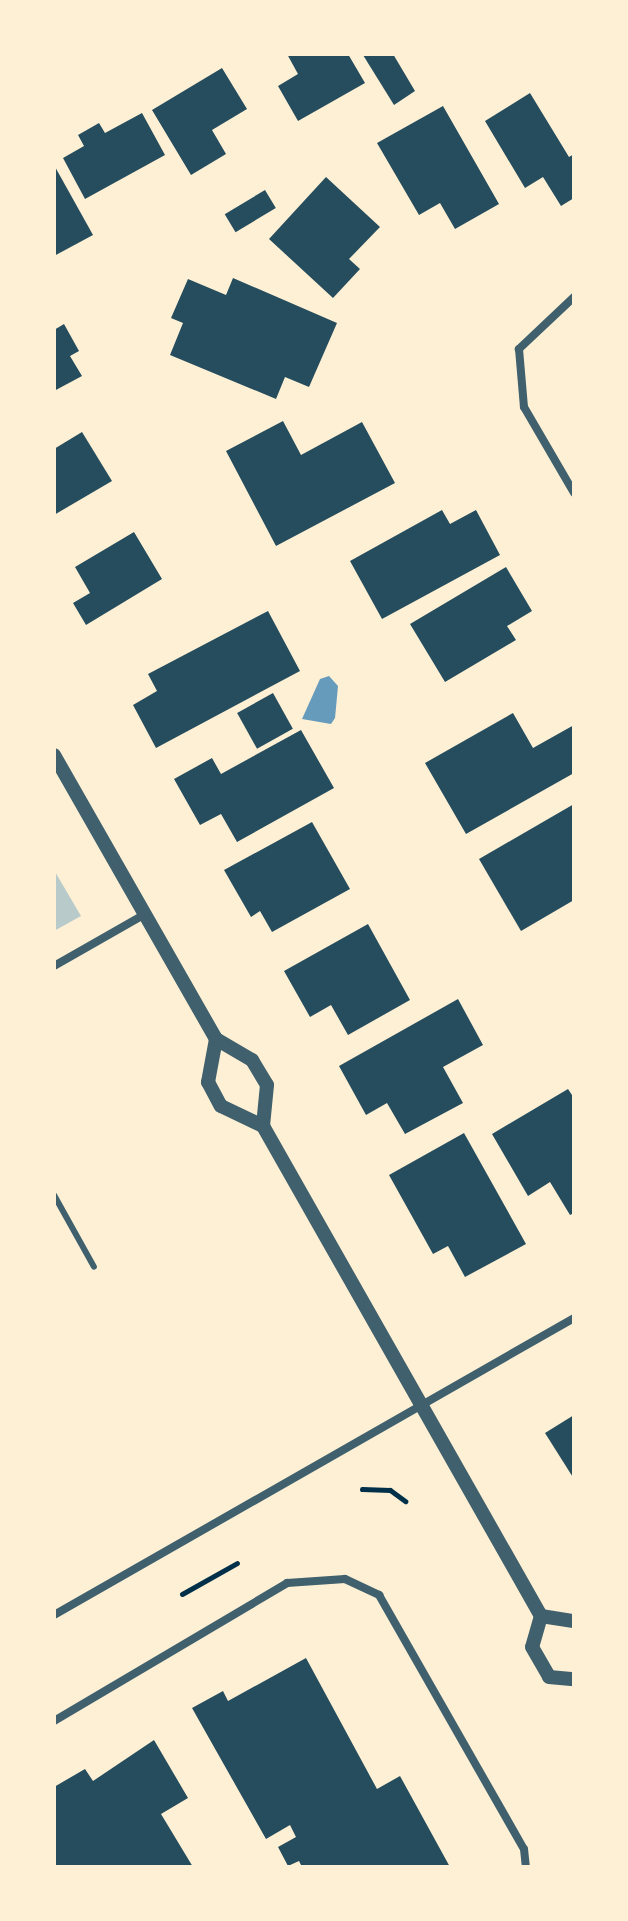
<!DOCTYPE html>
<html>
<head>
<meta charset="utf-8">
<style>
	body { margin:0 }
	#map { position:relative; width:628px; height:1921px; overflow:hidden; background:#fdf0d5; font-family:"Fira Sans Condensed",sans-serif }
	div>[style] { position:absolute }
	.green>* { inset:0; background:#b9caca }
	.water>* { inset:0; background:#669bbc }
	.building>* { inset:0; background:#264d5e; transform-origin:0 0 }
	.path>* { height:5px; margin:-2.5px; padding:0 2.5px; transform-origin:2.5px; border-radius:2.5px; background:#003049 }
	.service>* { height:6px; margin:-3px; padding:0 3px; transform-origin:3px; border-radius:3px; background:#3f606c }
	.minor>* { height:8px; margin:-4px; padding:0 4px; transform-origin:4px; border-radius:4px; background:#3f606c }
	.tertiary>* { height:14px; margin:-7px; padding:0 7px; transform-origin:7px; border-radius:7px; background:#3f606c }
	span { translate:-50% -50%; white-space:nowrap; text-align:center; line-height:1.15; -webkit-text-stroke:7px #fdf0d5; paint-order:stroke }
	.frame { position:absolute; inset:0; border:56px solid #fdf0d5; pointer-events:none }
</style>
</head>
<body>
<div id="map">
	<div class="green">
		<i style="clip-path:polygon(54px 870px,81px 916px,54px 931px)"></i>
	</div>
	<div class="water">
		<i style="clip-path:polygon(329px 676px,338px 686px,335px 718px,331px 724px,302px 719px,320px 679px)"></i>
	</div>
	<div class="building">
		<i style="clip-path:polygon(287px 54px,348px 54px,365px 83px,298px 121px,278px 86px,298px 74px)"></i>
		<i style="clip-path:polygon(393px 54px,415px 91px,394px 105px,363px 55px)"></i>
		<i style="clip-path:polygon(222px 68px,247px 109px,212px 130px,226px 154px,191px 175px,152px 110px)"></i>
		<i style="clip-path:polygon(530px 93px,569px 157px,574px 154px,574px 198px,561px 206px,543px 177px,525px 188px,485px 121px)"></i>
		<i style="clip-path:polygon(443px 106px,499px 204px,455px 229px,440px 203px,419px 215px,377px 143px)"></i>
		<i style="clip-path:polygon(142px 113px,165px 155px,85px 199px,63px 158px,84px 146px,78px 135px,99px 123px,105px 133px)"></i>
		<i style="clip-path:polygon(54px 165px,93px 235px,54px 256px)"></i>
		<i style="clip-path:polygon(326px 177px,380px 227px,349px 259px,360px 269px,333px 298px,269px 239px)"></i>
		<i style="left:265px;top:190px;width:21px;height:47px;rotate:59deg"></i>
		<i style="clip-path:polygon(233px 278px,337px 323px,309px 387px,285px 377px,276px 399px,170px 355px,183px 323px,171px 318px,188px 279px,226px 295px)"></i>
		<i style="clip-path:polygon(64px 324px,79px 351px,70px 356px,82px 376px,54px 391px,54px 330px)"></i>
		<i style="clip-path:polygon(283px 421px,301px 455px,362px 422px,395px 483px,276px 546px,226px 451px)"></i>
		<i style="clip-path:polygon(82px 432px,112px 481px,54px 515px,54px 449px)"></i>
		<i style="clip-path:polygon(442px 510px,450px 524px,476px 510px,500px 555px,382px 619px,350px 561px)"></i>
		<i style="clip-path:polygon(134px 532px,162px 579px,86px 625px,73px 603px,90px 593px,75px 567px)"></i>
		<i style="clip-path:polygon(506px 567px,532px 611px,507px 626px,516px 640px,445px 682px,410px 624px)"></i>
		<i style="clip-path:polygon(268px 611px,300px 671px,156px 748px,133px 705px,157px 691px,148px 674px)"></i>
		<i style="left:273px;top:693px;width:41px;height:41px;rotate:61deg"></i>
		<i style="clip-path:polygon(513px 713px,533px 748px,574px 725px,574px 773px,466px 834px,425px 763px)"></i>
		<i style="clip-path:polygon(301px 730px,334px 788px,237px 842px,221px 814px,200px 825px,174px 779px,212px 758px,221px 774px)"></i>
		<i style="clip-path:polygon(574px 804px,574px 900px,521px 931px,479px 859px)"></i>
		<i style="clip-path:polygon(312px 822px,350px 889px,272px 932px,260px 911px,251px 917px,224px 870px)"></i>
		<i style="clip-path:polygon(368px 924px,410px 1000px,348px 1035px,331px 1005px,310px 1017px,284px 971px)"></i>
		<i style="clip-path:polygon(458px 999px,483px 1045px,443px 1067px,463px 1103px,405px 1134px,387px 1103px,366px 1115px,339px 1066px)"></i>
		<i style="clip-path:polygon(568px 1089px,574px 1098px,574px 1213px,570px 1215px,550px 1182px,528px 1196px,492px 1134px)"></i>
		<i style="clip-path:polygon(464px 1133px,526px 1244px,465px 1277px,448px 1246px,433px 1254px,389px 1175px)"></i>
		<i style="clip-path:polygon(574px 1415px,574px 1479px,545px 1433px)"></i>
		<i style="clip-path:polygon(306px 1658px,377px 1789px,400px 1776px,450px 1867px,302px 1867px,299px 1861px,288px 1866px,278px 1847px,296px 1837px,290px 1825px,266px 1839px,192px 1708px,223px 1691px,228px 1701px)"></i>
		<i style="clip-path:polygon(154px 1740px,188px 1798px,161px 1814px,193px 1867px,54px 1867px,54px 1787px,85px 1769px,93px 1781px)"></i>
	</div>
	<div class="path">
		<i style="left:362px;top:1489px;width:28px;rotate:2deg"></i>
		<i style="left:390px;top:1490px;width:19px;rotate:36deg"></i>
		<i style="left:182px;top:1594px;width:63px;rotate:-29.4deg"></i>
	</div>
	<div class="service">
		<i style="left:54px;top:1195px;width:82px;rotate:60.9deg"></i>
	</div>
	<div class="minor">
		<i style="left:574px;top:297px;width:76px;rotate:136.6deg"></i>
		<i style="left:519px;top:349px;width:58px;rotate:85.1deg"></i>
		<i style="left:524px;top:407px;width:99px;rotate:59.8deg"></i>
		<i style="left:54px;top:966px;width:105px;rotate:-29.7deg"></i>
		<i style="left:54px;top:1615px;width:599px;rotate:-29.73deg"></i>
		<i style="left:54px;top:1721px;width:271px;rotate:-30.6deg"></i>
		<i style="left:287px;top:1583px;width:58px;rotate:-3.9deg"></i>
		<i style="left:345px;top:1579px;width:38px;rotate:25deg"></i>
		<i style="left:379px;top:1595px;width:292px;rotate:60.3deg"></i>
		<i style="left:524px;top:1849px;width:18px;rotate:84deg"></i>
	</div>
	<div class="tertiary">
		<i style="left:54px;top:755px;width:327px;rotate:60.3deg"></i>
		<i style="left:216px;top:1039px;width:42px;rotate:30.3deg"></i>
		<i style="left:252px;top:1060px;width:29px;rotate:59deg"></i>
		<i style="left:267px;top:1085px;width:41px;rotate:95.6deg"></i>
		<i style="left:216px;top:1039px;width:44px;rotate:100.5deg"></i>
		<i style="left:208px;top:1082px;width:27px;rotate:62deg"></i>
		<i style="left:221px;top:1106px;width:47px;rotate:25.5deg"></i>
		<i style="left:263px;top:1126px;width:563px;rotate:60.43deg"></i>
		<i style="left:541px;top:1616px;width:32px;rotate:106deg"></i>
		<i style="left:532px;top:1647px;width:34px;rotate:60deg"></i>
		<i style="left:549px;top:1677px;width:25px;rotate:5deg"></i>
		<i style="left:541px;top:1616px;width:33px;rotate:9deg"></i>
	</div>
	<div class="frame"></div>
</div>
</body>
</html>
